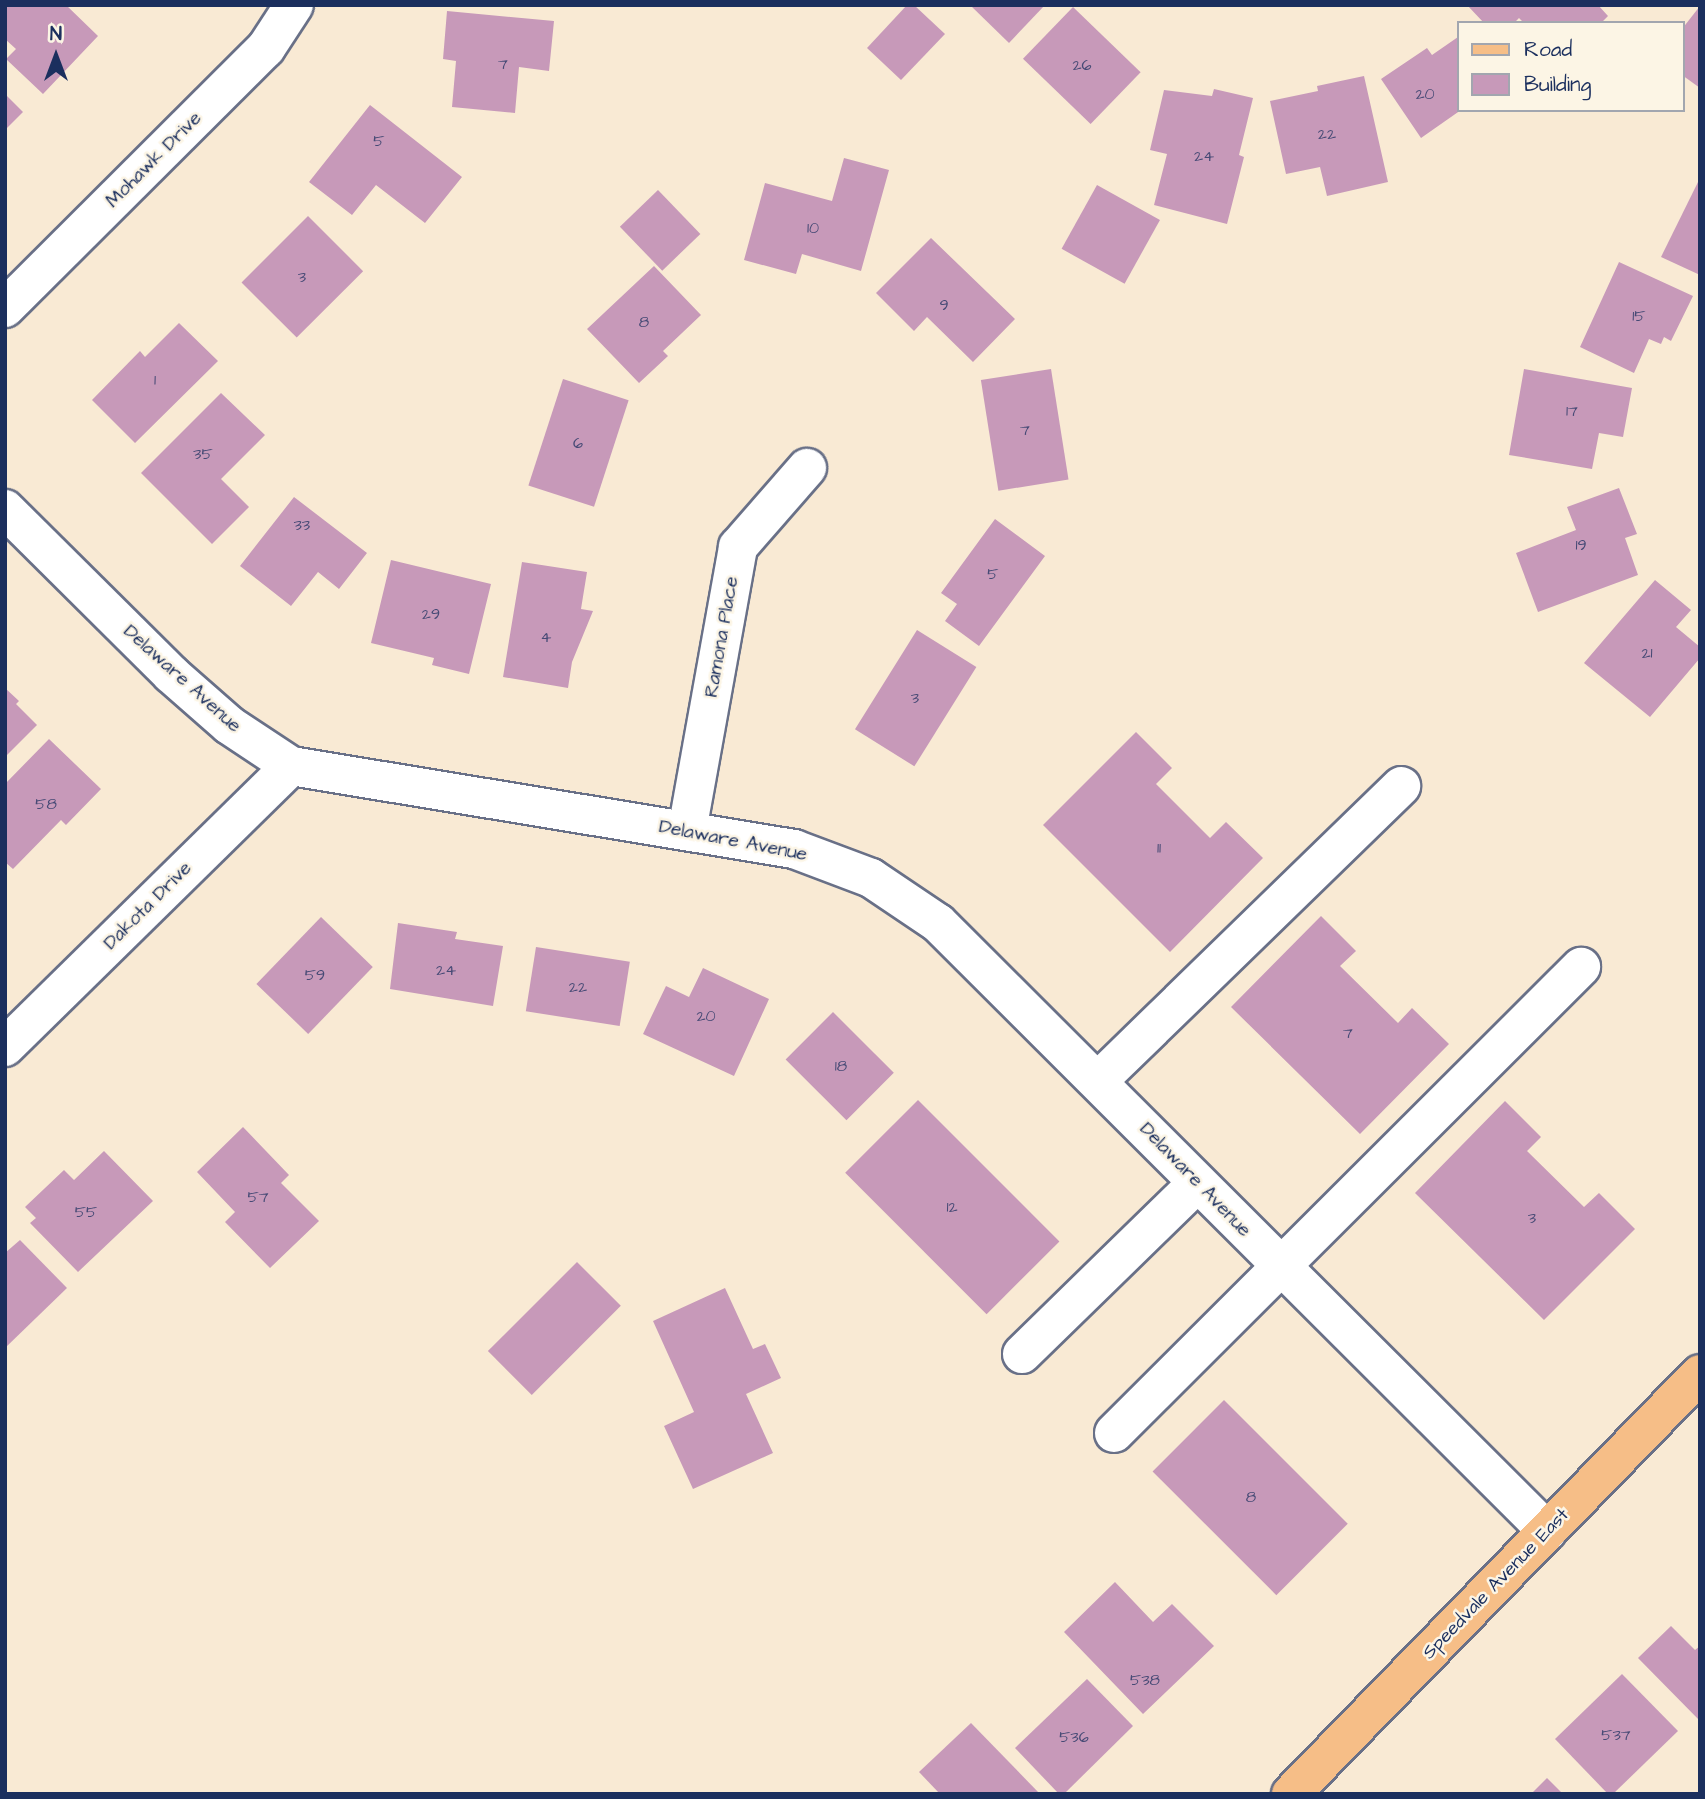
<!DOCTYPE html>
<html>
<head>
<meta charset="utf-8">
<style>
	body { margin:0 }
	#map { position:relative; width:1705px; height:1799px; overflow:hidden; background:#f9ead4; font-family:"Architects Daughter",sans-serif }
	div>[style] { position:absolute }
	.building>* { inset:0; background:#c799b9; transform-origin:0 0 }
	.roads { filter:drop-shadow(2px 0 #697087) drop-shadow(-2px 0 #697087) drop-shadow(0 2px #697087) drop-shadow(0 -2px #697087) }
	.minor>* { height:38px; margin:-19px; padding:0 19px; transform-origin:19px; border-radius:19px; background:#fff }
	.major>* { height:38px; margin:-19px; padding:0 19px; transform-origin:19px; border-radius:19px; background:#f6be87 }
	span { translate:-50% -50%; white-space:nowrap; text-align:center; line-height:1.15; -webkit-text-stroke:5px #fcf5e5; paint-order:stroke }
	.number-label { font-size:16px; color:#464a75 }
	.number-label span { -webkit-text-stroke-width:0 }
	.street-label { font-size:19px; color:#1b2f5e }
	.frame { position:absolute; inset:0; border:7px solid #1b2f5e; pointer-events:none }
	.legend { position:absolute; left:1457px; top:21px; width:228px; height:91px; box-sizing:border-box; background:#fcf5e5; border:2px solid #a2a6af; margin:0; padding:9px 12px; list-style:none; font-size:21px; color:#1b2f5e }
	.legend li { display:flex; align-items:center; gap:14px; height:35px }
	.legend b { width:35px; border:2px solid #a2a6af }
	.north { position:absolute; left:21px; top:21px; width:70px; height:70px; -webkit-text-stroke:5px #fcf5e5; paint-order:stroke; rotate:0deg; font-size:19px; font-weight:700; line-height:28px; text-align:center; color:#1b2f5e }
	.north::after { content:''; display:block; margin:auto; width:24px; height:32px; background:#1b2f5e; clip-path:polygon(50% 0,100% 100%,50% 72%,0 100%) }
</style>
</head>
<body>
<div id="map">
	<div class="building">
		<i style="clip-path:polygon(5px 5px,66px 5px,98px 36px,43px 94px,6px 59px,16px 49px,5px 39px)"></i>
		<i style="clip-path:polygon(907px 5px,914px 5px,945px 34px,901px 80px,867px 48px)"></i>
		<i style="clip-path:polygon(970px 5px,1045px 5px,1009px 43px)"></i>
		<i style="clip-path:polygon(1467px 5px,1598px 5px,1608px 16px,1601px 23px,1524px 23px,1519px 18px,1514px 23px,1484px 23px)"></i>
		<i style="clip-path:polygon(1700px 6px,1700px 88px,1682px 75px,1682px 29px)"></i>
		<i style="left:1073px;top:7px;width:94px;height:72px;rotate:44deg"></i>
		<i style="clip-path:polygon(447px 11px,554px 21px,549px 71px,519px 67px,515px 113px,452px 107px,456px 61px,443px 59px)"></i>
		<i style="clip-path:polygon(1458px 37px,1458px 110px,1461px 110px,1421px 138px,1381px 79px,1427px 48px,1432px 55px)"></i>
		<i style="clip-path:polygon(1364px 76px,1388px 182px,1327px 196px,1320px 167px,1286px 174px,1270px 101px,1318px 91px,1317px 86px)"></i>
		<i style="clip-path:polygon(1214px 89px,1253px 98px,1239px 155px,1244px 157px,1227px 224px,1154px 205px,1167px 154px,1150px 150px,1164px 90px,1212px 96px)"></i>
		<i style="clip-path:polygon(5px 94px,23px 112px,5px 130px)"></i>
		<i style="clip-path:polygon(370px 105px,462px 177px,425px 223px,376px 185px,352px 215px,309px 182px)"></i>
		<i style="clip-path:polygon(844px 158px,889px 170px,861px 271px,802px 254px,796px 274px,744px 260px,765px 183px,832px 201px)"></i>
		<i style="clip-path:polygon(1700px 178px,1700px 275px,1661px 257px)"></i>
		<i style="left:1097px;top:185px;width:72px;height:73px;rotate:29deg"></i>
		<i style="left:658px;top:190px;width:61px;height:53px;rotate:46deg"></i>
		<i style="left:308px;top:216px;width:78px;height:94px;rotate:45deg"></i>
		<i style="clip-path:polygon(931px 238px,1015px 319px,973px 362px,927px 317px,914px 331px,876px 293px)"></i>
		<i style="clip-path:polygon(1619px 262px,1693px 296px,1671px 341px,1664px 337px,1661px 344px,1649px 339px,1634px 373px,1580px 347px)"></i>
		<i style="clip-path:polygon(654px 266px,701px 315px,663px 351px,668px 356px,639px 383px,587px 329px)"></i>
		<i style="clip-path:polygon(179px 323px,218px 361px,135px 443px,92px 400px,140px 351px,145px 357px)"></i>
		<i style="left:1051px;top:369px;width:112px;height:71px;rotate:81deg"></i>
		<i style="clip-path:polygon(1524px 369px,1632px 388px,1623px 437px,1599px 433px,1592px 469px,1509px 455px)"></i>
		<i style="left:563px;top:379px;width:69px;height:112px;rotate:18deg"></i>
		<i style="clip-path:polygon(221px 393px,265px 435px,221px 479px,249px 507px,212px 544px,141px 473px)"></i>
		<i style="clip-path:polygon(1619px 488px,1637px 534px,1625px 538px,1638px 575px,1538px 612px,1516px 553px,1576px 530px,1567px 507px)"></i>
		<i style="clip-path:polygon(294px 497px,367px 553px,339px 589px,318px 572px,291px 606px,240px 566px)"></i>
		<i style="clip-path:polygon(995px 519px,1045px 556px,979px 646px,945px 621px,957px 604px,941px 593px)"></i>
		<i style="clip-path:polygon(391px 560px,491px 584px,469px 674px,432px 665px,434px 658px,371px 643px)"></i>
		<i style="clip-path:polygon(522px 562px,587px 572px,581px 609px,593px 611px,572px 662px,568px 688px,503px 677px)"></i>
		<i style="clip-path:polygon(1655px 580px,1691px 610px,1676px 627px,1700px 647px,1700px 658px,1650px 717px,1584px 663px)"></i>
		<i style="left:917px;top:630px;width:70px;height:117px;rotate:32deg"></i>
		<i style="clip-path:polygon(5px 688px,19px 701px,16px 704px,37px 725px,5px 757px)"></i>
		<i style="clip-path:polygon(1136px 732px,1172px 768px,1156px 784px,1210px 838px,1226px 822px,1263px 858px,1170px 952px,1043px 825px)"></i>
		<i style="clip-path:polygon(49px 739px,101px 789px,66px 825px,61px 820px,13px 869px,5px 862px,5px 784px)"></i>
		<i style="clip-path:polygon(1321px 916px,1356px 951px,1340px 966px,1398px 1023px,1412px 1008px,1449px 1044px,1360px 1134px,1231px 1007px)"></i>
		<i style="left:321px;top:917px;width:72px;height:93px;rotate:44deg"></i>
		<i style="clip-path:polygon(398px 923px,457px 932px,455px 939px,503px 946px,493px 1006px,390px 989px)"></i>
		<i style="left:536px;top:947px;width:95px;height:65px;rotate:9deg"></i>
		<i style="clip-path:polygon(703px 968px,769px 999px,734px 1076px,643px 1034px,666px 986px,689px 997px)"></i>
		<i style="left:833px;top:1012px;width:86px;height:67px;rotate:45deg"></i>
		<i style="left:918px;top:1100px;width:200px;height:103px;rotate:45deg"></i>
		<i style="clip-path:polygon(1505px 1101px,1541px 1137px,1527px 1151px,1584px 1207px,1599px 1193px,1635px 1229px,1544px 1320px,1415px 1193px)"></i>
		<i style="clip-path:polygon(243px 1127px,289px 1175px,281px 1183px,319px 1221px,270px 1268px,225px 1222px,235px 1212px,197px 1172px)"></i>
		<i style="clip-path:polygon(104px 1151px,153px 1201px,78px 1272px,30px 1223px,36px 1218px,25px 1207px,64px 1170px,74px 1180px)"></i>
		<i style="clip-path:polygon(20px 1240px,67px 1288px,5px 1348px,5px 1253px)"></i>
		<i style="left:577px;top:1262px;width:62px;height:126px;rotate:45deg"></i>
		<i style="clip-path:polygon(725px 1288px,753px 1349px,765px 1344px,781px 1378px,746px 1394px,773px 1453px,693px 1489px,664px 1426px,694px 1412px,653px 1321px)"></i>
		<i style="left:1224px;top:1400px;width:175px;height:101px;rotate:45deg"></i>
		<i style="clip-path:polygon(1115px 1582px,1153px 1622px,1172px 1604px,1214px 1646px,1143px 1714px,1064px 1632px)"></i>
		<i style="clip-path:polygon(1671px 1626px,1695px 1650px,1700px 1646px,1700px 1721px,1638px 1658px)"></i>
		<i style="clip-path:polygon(1622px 1674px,1678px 1731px,1613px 1794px,1608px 1794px,1555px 1739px)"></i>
		<i style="clip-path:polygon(1087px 1679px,1133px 1726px,1064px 1794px,1059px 1794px,1015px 1748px)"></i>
		<i style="clip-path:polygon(971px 1723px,1040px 1794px,940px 1794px,919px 1772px)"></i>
		<i style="clip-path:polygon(1547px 1778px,1563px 1794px,1531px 1794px)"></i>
	</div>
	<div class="roads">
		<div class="minor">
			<i style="left:5px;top:308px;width:368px;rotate:-44.9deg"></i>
			<i style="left:266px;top:48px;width:51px;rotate:-56.9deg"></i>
			<i style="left:5px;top:509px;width:234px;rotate:44.8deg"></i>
			<i style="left:171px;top:674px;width:77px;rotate:41.3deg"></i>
			<i style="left:229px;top:725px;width:74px;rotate:33.5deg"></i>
			<i style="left:291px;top:766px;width:510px;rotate:9.37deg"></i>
			<i style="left:794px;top:849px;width:82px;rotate:20.6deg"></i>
			<i style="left:871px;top:878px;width:81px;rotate:33.9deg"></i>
			<i style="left:938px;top:923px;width:861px;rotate:44.95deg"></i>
			<i style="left:687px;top:831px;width:289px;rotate:-79.8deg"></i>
			<i style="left:738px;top:547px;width:105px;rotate:-48.9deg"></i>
			<i style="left:5px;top:1047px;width:401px;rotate:-44.5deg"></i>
			<i style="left:1098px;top:1081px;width:423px;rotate:-44.2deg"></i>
			<i style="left:1022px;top:1354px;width:245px;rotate:-44.3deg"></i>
			<i style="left:1114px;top:1433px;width:660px;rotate:-44.94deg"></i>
		</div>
		<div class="major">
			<i style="left:1291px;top:1794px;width:586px;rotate:-45.76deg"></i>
		</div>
	</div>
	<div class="number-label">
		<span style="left:503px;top:64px">7</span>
		<span style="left:1082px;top:65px">26</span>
		<span style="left:1425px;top:94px">20</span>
		<span style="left:1327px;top:134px">22</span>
		<span style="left:379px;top:141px">5</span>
		<span style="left:1204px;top:156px">24</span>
		<span style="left:813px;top:228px">10</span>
		<span style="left:302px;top:277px">3</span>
		<span style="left:944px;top:305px">9</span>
		<span style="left:1639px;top:316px">15</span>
		<span style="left:644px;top:322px">8</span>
		<span style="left:155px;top:380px">1</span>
		<span style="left:1572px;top:411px">17</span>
		<span style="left:1025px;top:430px">7</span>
		<span style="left:578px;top:443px">6</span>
		<span style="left:203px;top:454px">35</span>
		<span style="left:302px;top:525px">33</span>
		<span style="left:1581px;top:545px">19</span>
		<span style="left:993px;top:574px">5</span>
		<span style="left:431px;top:614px">29</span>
		<span style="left:546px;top:637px">4</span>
		<span style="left:1647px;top:653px">21</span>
		<span style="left:915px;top:698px">3</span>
		<span style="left:46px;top:804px">58</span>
		<span style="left:1159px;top:848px">11</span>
		<span style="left:446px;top:970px">24</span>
		<span style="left:315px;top:975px">59</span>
		<span style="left:578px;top:987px">22</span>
		<span style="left:706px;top:1016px">20</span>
		<span style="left:1348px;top:1033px">7</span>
		<span style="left:841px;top:1066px">18</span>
		<span style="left:258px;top:1197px">57</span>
		<span style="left:952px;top:1207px">12</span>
		<span style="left:86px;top:1212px">55</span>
		<span style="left:1532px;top:1218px">3</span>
		<span style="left:1251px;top:1497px">8</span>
		<span style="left:1145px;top:1680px">538</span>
		<span style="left:1616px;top:1735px">537</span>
		<span style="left:1074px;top:1737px">536</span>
	</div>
	<div class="street-label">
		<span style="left:154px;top:160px;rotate:-45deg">Mohawk Drive</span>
		<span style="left:722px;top:637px;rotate:-80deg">Ramona Place</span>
		<span style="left:182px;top:679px;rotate:42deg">Delaware Avenue</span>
		<span style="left:733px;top:841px;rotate:11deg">Delaware Avenue</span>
		<span style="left:148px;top:906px;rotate:-45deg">Dakota Drive</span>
		<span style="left:1195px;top:1180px;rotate:46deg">Delaware Avenue</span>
		<span style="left:1496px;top:1584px;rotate:-46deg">Speedvale Avenue East</span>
	</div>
	<div class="frame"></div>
	<ul class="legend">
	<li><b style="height:9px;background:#f6be87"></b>Road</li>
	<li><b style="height:19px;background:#c799b9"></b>Building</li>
	</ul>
	<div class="north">N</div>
</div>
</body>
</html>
